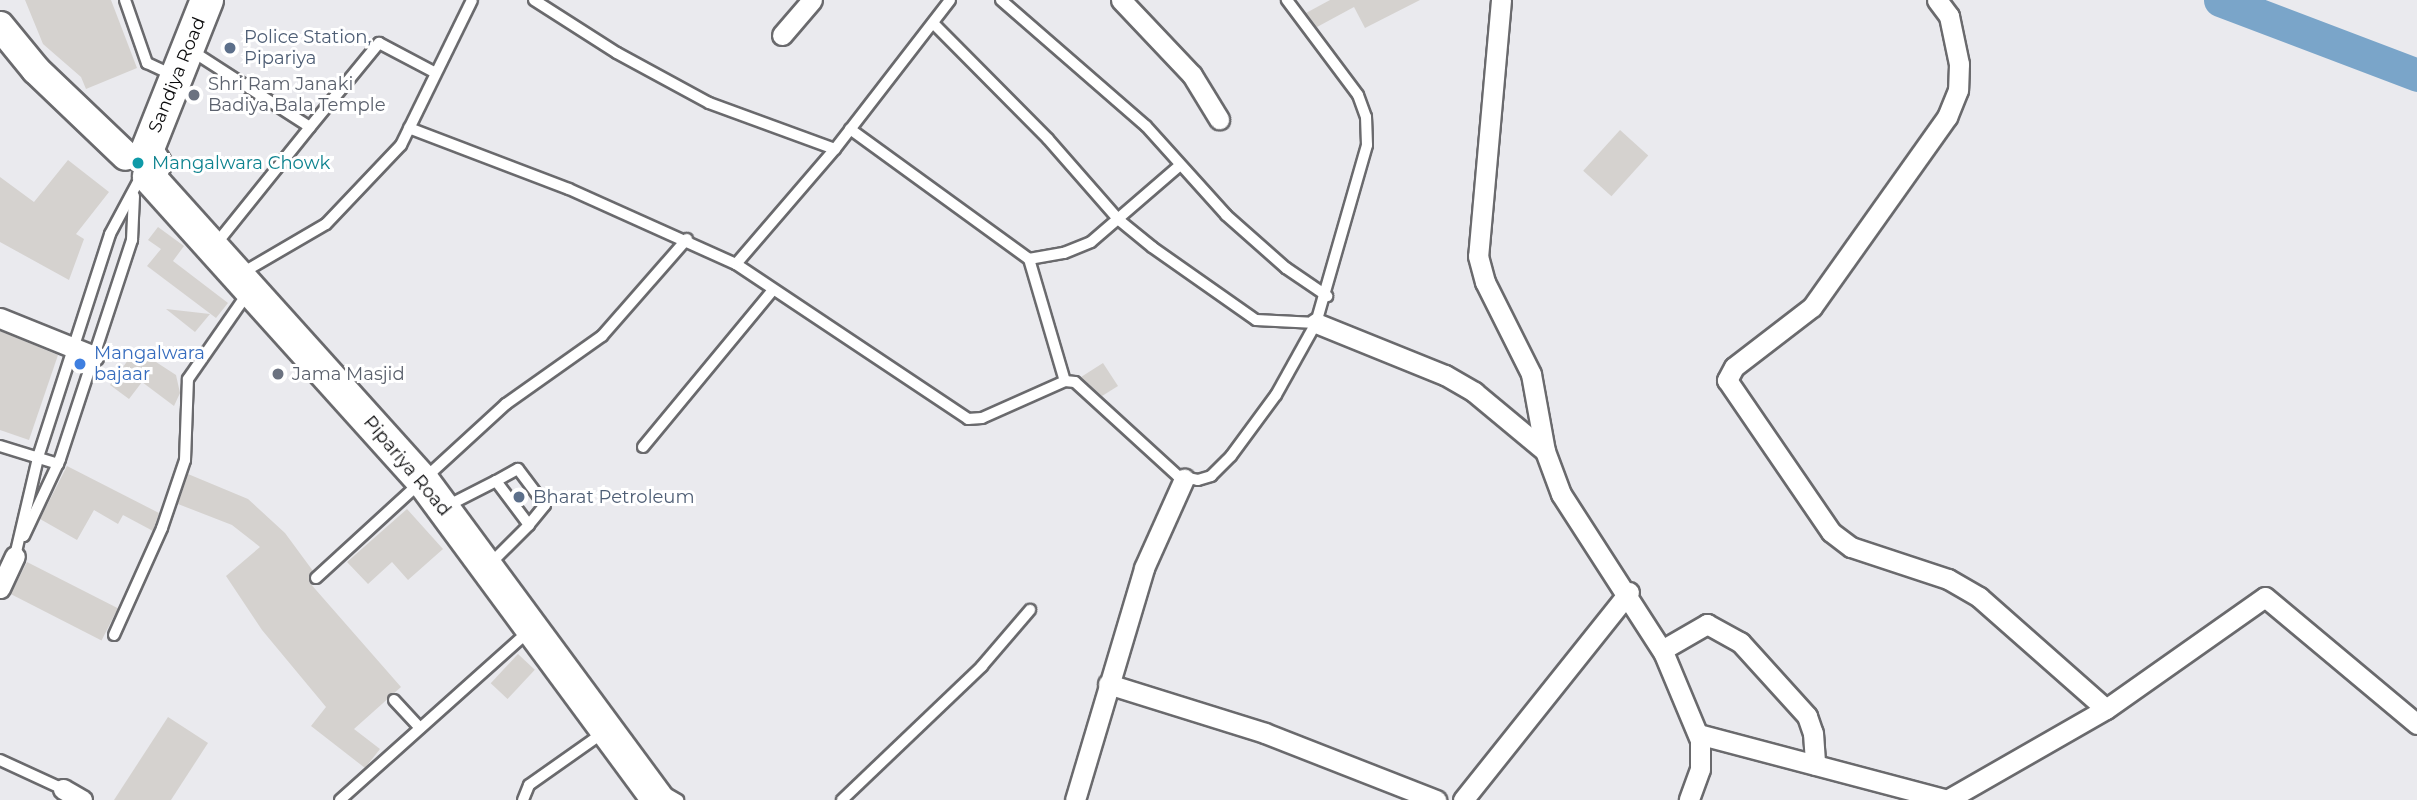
<!DOCTYPE html>
<html>
<head>
<meta charset="utf-8">
<style>
	body { margin:0 }
	#map { position:relative; width:2417px; height:800px; overflow:hidden; background:#eaeaee; font-family:Montserrat,sans-serif }
	div>[style] { position:absolute }
	.river>* { height:33px; margin:-16.5px; padding:0 16.5px; transform-origin:16.5px; border-radius:16.5px; background:#7aa5c9 }
	.building>* { inset:0; background:#d5d2cf; transform-origin:0 0 }
	.roads { filter:drop-shadow(2px 0 #6a6a6d) drop-shadow(-2px 0 #6a6a6d) drop-shadow(0 2px #6a6a6d) drop-shadow(0 -2px #6a6a6d) }
	.lane>* { height:10px; margin:-5px; padding:0 5px; transform-origin:5px; border-radius:5px; background:#fff }
	.street>* { height:19px; margin:-9.5px; padding:0 9.5px; transform-origin:9.5px; border-radius:9.5px; background:#fff }
	.secondary>* { height:28px; margin:-14px; padding:0 14px; transform-origin:14px; border-radius:14px; background:#fff }
	.primary>* { height:32px; margin:-16px; padding:0 16px; transform-origin:16px; border-radius:16px; background:#fff }
	.dots>* { width:19px; height:19px; translate:-50% -50%; box-sizing:border-box; border:4px solid #fff; border-radius:50% }
	span { translate:-50% -50%; white-space:nowrap; text-align:center; line-height:1.15; -webkit-text-stroke:6px #fff; paint-order:stroke }
	.service-label { font-size:18px; color:#4e5e75 }
	.left { translate:0 -50%; text-align:left }
	.street-label { font-size:18px; color:#0b0b0c }
	.worship-label { font-size:18px; color:#5b616d }
	.culture-label { font-size:18px; color:#0d838f }
	.shop-label { font-size:18px; color:#366cbe }
</style>
</head>
<body>
<div id="map">
	<div class="river">
		<i style="left:2220px;top:0;width:211px;rotate:20.8deg"></i>
	</div>
	<div class="building">
		<i style="clip-path:polygon(25px 0,111px 0,137px 68px,86px 89px,81px 77px,43px 44px)"></i>
		<i style="clip-path:polygon(1330px 0,1420px 0,1365px 28px,1354px 7px,1317px 27px,1306px 13px)"></i>
		<i style="left:1620px;top:130px;width:38px;height:55px;rotate:42deg"></i>
		<i style="clip-path:polygon(68px 160px,109px 192px,76px 234px,84px 239px,69px 280px,0 242px,0 177px,34px 202px)"></i>
		<i style="clip-path:polygon(158px 227px,184px 246px,173px 261px,228px 303px,216px 318px,147px 266px,161px 249px,148px 240px)"></i>
		<i style="clip-path:polygon(166px 309px,210px 314px,195px 332px)"></i>
		<i style="clip-path:polygon(0 331px,58px 355px,29px 440px,0 430px)"></i>
		<i style="clip-path:polygon(136px 349px,176px 375px,180px 393px,174px 406px,142px 382px,129px 399px,110px 385px)"></i>
		<i style="clip-path:polygon(1103px 363px,1118px 386px,1102px 396px,1081px 377px)"></i>
		<i style="clip-path:polygon(67px 466px,159px 513px,153px 531px,123px 515px,118px 524px,94px 510px,77px 540px,40px 519px)"></i>
		<i style="clip-path:polygon(188px 474px,248px 499px,285px 533px,313px 571px,309px 582px,401px 687px,354px 729px,380px 749px,365px 768px,311px 726px,326px 707px,262px 630px,226px 576px,260px 547px,232px 525px,178px 504px)"></i>
		<i style="clip-path:polygon(407px 509px,443px 549px,408px 580px,392px 562px,368px 584px,347px 562px)"></i>
		<i style="left:27px;top:562px;width:102px;height:36px;rotate:27deg"></i>
		<i style="left:518px;top:654px;width:23px;height:40px;rotate:43deg"></i>
		<i style="clip-path:polygon(168px 717px,208px 743px,171px 800px,114px 800px)"></i>
	</div>
	<div class="roads">
		<div class="lane">
			<i style="left:125px;top:0;width:67px;rotate:70.8deg"></i>
			<i style="left:147px;top:63px;width:26px;rotate:25deg"></i>
			<i style="left:534px;top:0;width:98px;rotate:32.6deg"></i>
			<i style="left:617px;top:53px;width:105px;rotate:28.5deg"></i>
			<i style="left:709px;top:103px;width:134px;rotate:20.1deg"></i>
			<i style="left:1001px;top:0;width:192px;rotate:41deg"></i>
			<i style="left:1146px;top:126px;width:120px;rotate:48deg"></i>
			<i style="left:1226px;top:215px;width:80px;rotate:41.5deg"></i>
			<i style="left:1286px;top:268px;width:50px;rotate:34.3deg"></i>
			<i style="left:933px;top:23px;width:163px;rotate:45.2deg"></i>
			<i style="left:1048px;top:139px;width:108px;rotate:48.8deg"></i>
			<i style="left:1119px;top:220px;width:43px;rotate:39.3deg"></i>
			<i style="left:1152px;top:247px;width:127px;rotate:35.1deg"></i>
			<i style="left:1256px;top:320px;width:60px;rotate:2.9deg"></i>
			<i style="left:192px;top:51px;width:140px;rotate:32.8deg"></i>
			<i style="left:310px;top:127px;width:109px;rotate:-50.6deg"></i>
			<i style="left:379px;top:43px;width:64px;rotate:27.8deg"></i>
			<i style="left:409px;top:128px;width:171px;rotate:20.9deg"></i>
			<i style="left:569px;top:189px;width:183px;rotate:24.2deg"></i>
			<i style="left:736px;top:264px;width:279px;rotate:33.7deg"></i>
			<i style="left:968px;top:419px;width:14px;rotate:-4deg"></i>
			<i style="left:982px;top:418px;width:91px;rotate:-24deg"></i>
			<i style="left:1065px;top:381px;width:10px;rotate:6deg"></i>
			<i style="left:1075px;top:382px;width:139px;rotate:42.4deg"></i>
			<i style="left:1178px;top:476px;width:20px;rotate:11deg"></i>
			<i style="left:1198px;top:480px;width:14px;rotate:-17deg"></i>
			<i style="left:1211px;top:476px;width:28px;rotate:-45deg"></i>
			<i style="left:1231px;top:456px;width:76px;rotate:-53.6deg"></i>
			<i style="left:1276px;top:395px;width:82px;rotate:-60.9deg"></i>
			<i style="left:1316px;top:323px;width:185px;rotate:-74deg"></i>
			<i style="left:1367px;top:145px;width:28px;rotate:-92deg"></i>
			<i style="left:1366px;top:117px;width:23px;rotate:-110deg"></i>
			<i style="left:1358px;top:95px;width:119px;rotate:-126.8deg"></i>
			<i style="left:850px;top:129px;width:221px;rotate:36deg"></i>
			<i style="left:1029px;top:259px;width:36px;rotate:-10deg"></i>
			<i style="left:1064px;top:253px;width:29px;rotate:-22deg"></i>
			<i style="left:1091px;top:242px;width:116px;rotate:-40.8deg"></i>
			<i style="left:216px;top:244px;width:150px;rotate:-51.2deg"></i>
			<i style="left:1029px;top:259px;width:127px;rotate:73.6deg"></i>
			<i style="left:736px;top:264px;width:152px;rotate:-49.3deg"></i>
			<i style="left:835px;top:149px;width:188px;rotate:-52.3deg"></i>
			<i style="left:242px;top:273px;width:97px;rotate:-30.3deg"></i>
			<i style="left:326px;top:224px;width:109px;rotate:-46.5deg"></i>
			<i style="left:401px;top:145px;width:161px;rotate:-63.9deg"></i>
			<i style="left:0;top:446px;width:61px;rotate:17.2deg"></i>
			<i style="left:643px;top:447px;width:204px;rotate:-50.4deg"></i>
			<i style="left:496px;top:481px;width:25px;rotate:-29deg"></i>
			<i style="left:518px;top:469px;width:45px;rotate:53.1deg"></i>
			<i style="left:545px;top:505px;width:26px;rotate:129deg"></i>
			<i style="left:447px;top:506px;width:55px;rotate:-27deg"></i>
			<i style="left:496px;top:481px;width:55px;rotate:53.1deg"></i>
			<i style="left:529px;top:525px;width:57px;rotate:135deg"></i>
			<i style="left:24px;top:536px;width:85px;rotate:-64.9deg"></i>
			<i style="left:60px;top:459px;width:231px;rotate:-71.8deg"></i>
			<i style="left:132px;top:240px;width:44px;rotate:-87.4deg"></i>
			<i style="left:15px;top:556px;width:105px;rotate:-76.8deg"></i>
			<i style="left:39px;top:454px;width:231px;rotate:-72.1deg"></i>
			<i style="left:110px;top:234px;width:61px;rotate:-61.8deg"></i>
			<i style="left:316px;top:578px;width:258px;rotate:-42.5deg"></i>
			<i style="left:506px;top:404px;width:118px;rotate:-35.3deg"></i>
			<i style="left:602px;top:336px;width:129px;rotate:-48.8deg"></i>
			<i style="left:114px;top:635px;width:117px;rotate:-65.8deg"></i>
			<i style="left:162px;top:528px;width:72px;rotate:-71.3deg"></i>
			<i style="left:185px;top:460px;width:81px;rotate:-87.9deg"></i>
			<i style="left:188px;top:379px;width:103px;rotate:-55.2deg"></i>
			<i style="left:394px;top:700px;width:38px;rotate:47deg"></i>
			<i style="left:0;top:760px;width:69px;rotate:24.7deg"></i>
			<i style="left:661px;top:790px;width:20px;rotate:30deg"></i>
			<i style="left:340px;top:800px;width:252px;rotate:-41.8deg"></i>
			<i style="left:523px;top:800px;width:16px;rotate:-68deg"></i>
			<i style="left:529px;top:785px;width:92px;rotate:-35.2deg"></i>
			<i style="left:842px;top:800px;width:194px;rotate:-43.7deg"></i>
			<i style="left:982px;top:666px;width:74px;rotate:-49.4deg"></i>
		</div>
		<div class="street">
			<i style="left:1121px;top:0;width:103px;rotate:46.6deg"></i>
			<i style="left:1192px;top:75px;width:52px;rotate:58.5deg"></i>
			<i style="left:1501px;top:0;width:257px;rotate:95.1deg"></i>
			<i style="left:1478px;top:256px;width:27px;rotate:75deg"></i>
			<i style="left:1485px;top:282px;width:103px;rotate:63.4deg"></i>
			<i style="left:1531px;top:374px;width:78px;rotate:79.7deg"></i>
			<i style="left:1545px;top:451px;width:46px;rotate:69.6deg"></i>
			<i style="left:1561px;top:494px;width:190px;rotate:57.2deg"></i>
			<i style="left:1664px;top:654px;width:93px;rotate:67.3deg"></i>
			<i style="left:1700px;top:740px;width:29px;rotate:90deg"></i>
			<i style="left:1700px;top:769px;width:33px;rotate:110deg"></i>
			<i style="left:1937px;top:0;width:20px;rotate:53deg"></i>
			<i style="left:1949px;top:16px;width:49px;rotate:78.2deg"></i>
			<i style="left:1959px;top:64px;width:26px;rotate:92deg"></i>
			<i style="left:1958px;top:90px;width:29px;rotate:112deg"></i>
			<i style="left:1947px;top:117px;width:233px;rotate:125.4deg"></i>
			<i style="left:1812px;top:307px;width:98px;rotate:142.4deg"></i>
			<i style="left:1734px;top:367px;width:15px;rotate:118deg"></i>
			<i style="left:1727px;top:380px;width:184px;rotate:55.6deg"></i>
			<i style="left:1831px;top:532px;width:25px;rotate:37deg"></i>
			<i style="left:1851px;top:547px;width:102px;rotate:18.3deg"></i>
			<i style="left:1948px;top:579px;width:36px;rotate:30deg"></i>
			<i style="left:1979px;top:597px;width:169px;rotate:41.4deg"></i>
			<i style="left:782px;top:35px;width:46px;rotate:-49.4deg"></i>
			<i style="left:0;top:318px;width:101px;rotate:22deg"></i>
			<i style="left:1316px;top:323px;width:139px;rotate:22deg"></i>
			<i style="left:1445px;top:375px;width:34px;rotate:30deg"></i>
			<i style="left:1474px;top:392px;width:92px;rotate:39.7deg"></i>
			<i style="left:0;top:588px;width:35px;rotate:-65deg"></i>
			<i style="left:1662px;top:650px;width:52px;rotate:-30deg"></i>
			<i style="left:1707px;top:624px;width:38px;rotate:29deg"></i>
			<i style="left:1740px;top:642px;width:100px;rotate:47.8deg"></i>
			<i style="left:1807px;top:716px;width:18px;rotate:71deg"></i>
			<i style="left:1813px;top:733px;width:32px;rotate:86deg"></i>
			<i style="left:1108px;top:684px;width:164px;rotate:17.3deg"></i>
			<i style="left:1265px;top:733px;width:184px;rotate:21.4deg"></i>
			<i style="left:1698px;top:734px;width:258px;rotate:14.8deg"></i>
			<i style="left:63px;top:789px;width:22px;rotate:30deg"></i>
			<i style="left:1075px;top:800px;width:242px;rotate:-73.4deg"></i>
			<i style="left:1144px;top:568px;width:98px;rotate:-65.8deg"></i>
			<i style="left:1463px;top:800px;width:266px;rotate:-51.4deg"></i>
			<i style="left:1947px;top:800px;width:183px;rotate:-29.8deg"></i>
			<i style="left:2106px;top:709px;width:194px;rotate:-35.2deg"></i>
			<i style="left:2265px;top:597px;width:198px;rotate:39.9deg"></i>
		</div>
		<div class="secondary">
			<i style="left:0;top:26px;width:57px;rotate:50.7deg"></i>
			<i style="left:36px;top:70px;width:124px;rotate:43.7deg"></i>
		</div>
		<div class="primary">
			<i style="left:207px;top:0;width:162px;rotate:111.7deg"></i>
			<i style="left:147px;top:151px;width:15px;rotate:58deg"></i>
			<i style="left:155px;top:164px;width:14px;rotate:115deg"></i>
			<i style="left:149px;top:177px;width:409px;rotate:48deg"></i>
			<i style="left:423px;top:481px;width:396px;rotate:53.6deg"></i>
		</div>
	</div>
	<div class="dots">
		<i style="left:230px;top:48px;background:#5c6f8a"></i>
		<i style="left:194px;top:95px;background:#6b7280"></i>
		<i style="left:138px;top:163px;background:#0f9aa8"></i>
		<i style="left:80px;top:364px;background:#3f7fe0"></i>
		<i style="left:278px;top:374px;background:#6b7280"></i>
		<i style="left:519px;top:497px;background:#5c6f8a"></i>
	</div>
	<div class="service-label">
		<span class="left" style="left:244px;top:48px">Police Station,<br>Pipariya</span>
		<span class="left" style="left:533px;top:497px">Bharat Petroleum</span>
	</div>
	<div class="street-label">
		<span style="left:177px;top:75px;rotate:-68deg">Sandiya Road</span>
		<span style="left:407px;top:466px;rotate:50deg">Pipariya Road</span>
	</div>
	<div class="worship-label">
		<span class="left" style="left:208px;top:95px">Shri Ram Janaki<br>Badiya Bala Temple</span>
		<span class="left" style="left:292px;top:374px">Jama Masjid</span>
	</div>
	<div class="culture-label">
		<span class="left" style="left:152px;top:163px">Mangalwara Chowk</span>
	</div>
	<div class="shop-label">
		<span class="left" style="left:94px;top:364px">Mangalwara<br>bajaar</span>
	</div>
</div>
</body>
</html>
